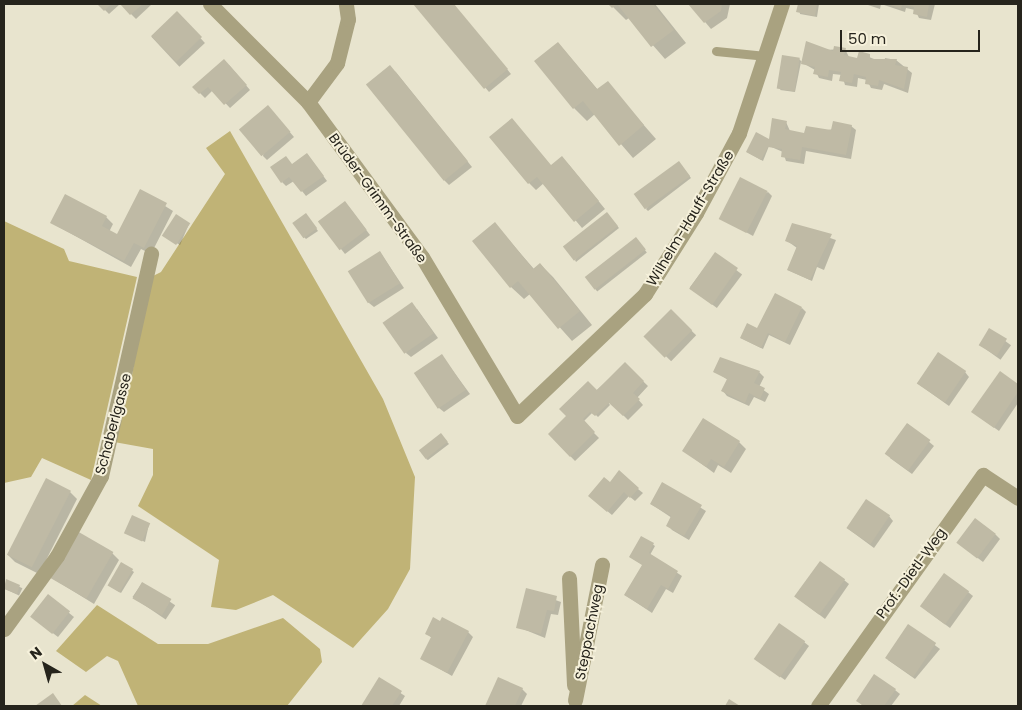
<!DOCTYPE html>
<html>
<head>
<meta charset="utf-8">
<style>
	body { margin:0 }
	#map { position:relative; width:1022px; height:710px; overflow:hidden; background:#e8e4ce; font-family:Poppins,sans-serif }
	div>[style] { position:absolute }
	.green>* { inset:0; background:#c0b376 }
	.shadow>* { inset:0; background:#0003; transform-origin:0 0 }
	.building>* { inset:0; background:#bfbaa5; transform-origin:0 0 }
	.service>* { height:9px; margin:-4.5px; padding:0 4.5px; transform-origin:4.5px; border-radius:4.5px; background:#a9a280 }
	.minor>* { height:15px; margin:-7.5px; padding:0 7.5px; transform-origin:7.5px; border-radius:7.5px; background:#a9a280 }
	span { translate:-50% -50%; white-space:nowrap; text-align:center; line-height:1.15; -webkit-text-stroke:4px #f6f1db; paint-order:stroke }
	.street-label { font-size:14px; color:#26241c }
	.frame { position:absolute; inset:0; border:5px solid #26241c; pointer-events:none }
	.north { position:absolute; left:20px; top:640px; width:50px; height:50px; -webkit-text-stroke:4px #f6f1db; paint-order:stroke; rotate:322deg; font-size:14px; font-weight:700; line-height:20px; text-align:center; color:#26241c }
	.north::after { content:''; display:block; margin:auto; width:18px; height:22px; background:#26241c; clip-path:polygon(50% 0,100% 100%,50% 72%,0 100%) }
	.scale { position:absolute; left:840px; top:30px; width:140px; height:22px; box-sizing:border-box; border:2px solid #26241c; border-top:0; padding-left:6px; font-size:15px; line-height:18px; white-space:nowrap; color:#26241c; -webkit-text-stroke:4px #f6f1db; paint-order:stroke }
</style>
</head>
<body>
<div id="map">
	<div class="green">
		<i style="clip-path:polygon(230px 131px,383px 399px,415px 477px,410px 569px,388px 609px,353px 648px,273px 595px,236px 610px,211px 607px,219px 560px,138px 506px,153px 475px,153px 449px,114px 442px,132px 375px,149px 278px,161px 272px,225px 174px,206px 148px)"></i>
		<i style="clip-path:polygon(4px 221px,64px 249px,69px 261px,137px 277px,91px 480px,42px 458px,31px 477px,4px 483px)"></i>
		<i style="clip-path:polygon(97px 605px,158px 644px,208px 644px,283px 618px,320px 649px,322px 662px,287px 706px,138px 706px,118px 661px,107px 656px,86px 672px,56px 651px)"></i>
		<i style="clip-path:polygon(85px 695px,102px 706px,72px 706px)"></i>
	</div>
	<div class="shadow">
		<i style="clip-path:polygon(99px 4px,120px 4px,109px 14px)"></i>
		<i style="clip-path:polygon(121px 4px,152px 4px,136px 19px)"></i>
		<i style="clip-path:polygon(415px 4px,453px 4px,511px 74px,489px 92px)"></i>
		<i style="clip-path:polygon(610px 4px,655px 4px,686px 43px,665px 59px,629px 18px,626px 20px)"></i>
		<i style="clip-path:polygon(690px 4px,730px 4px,727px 18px,711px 29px)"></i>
		<i style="clip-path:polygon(799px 4px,819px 4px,817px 17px,800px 14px)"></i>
		<i style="clip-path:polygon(865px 4px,935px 4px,931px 20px,919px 18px,915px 10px,906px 8px,905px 12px,881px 4px,880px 9px)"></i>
		<i style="left:177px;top:13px;width:41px;height:35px;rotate:47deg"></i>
		<i style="clip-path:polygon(807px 42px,824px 50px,845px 49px,849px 57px,858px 59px,859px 53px,884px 63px,885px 58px,896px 60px,912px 73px,908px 93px,884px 84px,882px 90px,871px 88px,867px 80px,858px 78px,857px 87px,845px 85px,842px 75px,833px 74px,832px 81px,819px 78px,815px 70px,801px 62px,795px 92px,780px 90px,799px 59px,803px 63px)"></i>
		<i style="clip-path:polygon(558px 43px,598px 90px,607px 83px,656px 139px,633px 158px,595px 114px,587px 121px,574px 108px)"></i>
		<i style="clip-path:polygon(229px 65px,250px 90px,230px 108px,213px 90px,205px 98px,194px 87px)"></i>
		<i style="clip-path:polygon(395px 71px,472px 167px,449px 185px,445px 181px)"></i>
		<i style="clip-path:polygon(272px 111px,294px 137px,267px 160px,263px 156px)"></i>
		<i style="clip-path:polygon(786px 122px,790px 131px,805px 134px,851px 126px,856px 130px,851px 159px,806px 151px,804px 164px,786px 161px,783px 152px,769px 146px,763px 161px,747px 152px,770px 141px)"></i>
		<i style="clip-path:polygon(491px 137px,552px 166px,569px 165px,605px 209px,582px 228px,544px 183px,536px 190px,529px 183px)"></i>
		<i style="clip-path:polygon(307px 154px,327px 181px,306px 196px,294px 181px,286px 186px,282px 182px,292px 165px)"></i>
		<i style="clip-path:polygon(680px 164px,691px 178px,648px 211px,646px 209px)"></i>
		<i style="clip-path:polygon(141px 191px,173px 211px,151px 254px,141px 249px,131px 267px,52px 223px,106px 217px,113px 224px,109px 232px,118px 236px)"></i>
		<i style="clip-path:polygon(768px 192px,772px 196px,753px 236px,722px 219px)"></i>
		<i style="clip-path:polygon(349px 207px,370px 235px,345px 254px,319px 221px)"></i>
		<i style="clip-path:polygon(607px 214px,619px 228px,576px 262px,575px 260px)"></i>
		<i style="clip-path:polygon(308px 217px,318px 231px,306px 239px,304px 237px)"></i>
		<i style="clip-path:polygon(189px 224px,180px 245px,166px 237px)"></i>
		<i style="clip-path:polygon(495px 224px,534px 269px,540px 264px,553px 277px,592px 325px,572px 341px,530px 294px,524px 299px,511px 287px)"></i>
		<i style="clip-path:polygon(792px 225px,836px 240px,824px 270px,817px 267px,812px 281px,788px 270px,797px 248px,786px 240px)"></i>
		<i style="left:637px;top:240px;width:16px;height:63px;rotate:52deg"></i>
		<i style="clip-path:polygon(380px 252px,404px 288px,374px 307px,369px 303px)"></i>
		<i style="left:715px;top:254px;width:34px;height:42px;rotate:37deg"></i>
		<i style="clip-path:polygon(802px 308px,806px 312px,790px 345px,769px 335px,763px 349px,741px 338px,763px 332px)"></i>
		<i style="clip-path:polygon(417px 309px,438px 338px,411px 357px,406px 353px)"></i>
		<i style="left:671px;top:311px;width:35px;height:36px;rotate:44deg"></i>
		<i style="left:990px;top:330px;width:26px;height:18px;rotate:36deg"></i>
		<i style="clip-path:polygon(442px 356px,470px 394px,444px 412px,439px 408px)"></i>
		<i style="clip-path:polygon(721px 359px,759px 372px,764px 377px,759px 387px,769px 394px,765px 402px,754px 397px,749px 406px,727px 396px,723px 391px,728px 380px,715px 371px)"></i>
		<i style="clip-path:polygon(625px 364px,648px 386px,637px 398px,643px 405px,628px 420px,604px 396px,610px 405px,598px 417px,593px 412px,583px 422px,599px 438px,575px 461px,549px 434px)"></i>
		<i style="clip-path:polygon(965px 372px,969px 377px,949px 406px,917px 383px)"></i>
		<i style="clip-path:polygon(1000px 373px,1018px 386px,1018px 403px,999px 431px,978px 416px)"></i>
		<i style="clip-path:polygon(908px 424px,934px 446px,912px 474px,890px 458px)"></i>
		<i style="clip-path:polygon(441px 435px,449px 444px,428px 460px,426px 459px)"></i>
		<i style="clip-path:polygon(739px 442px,746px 449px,731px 473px,718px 465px,714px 473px,684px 451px)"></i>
		<i style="clip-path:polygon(610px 484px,638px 489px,643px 493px,635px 501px,629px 496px,612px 515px,594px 500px)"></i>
		<i style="clip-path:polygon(662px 484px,706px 511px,689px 540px,672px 530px,668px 525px,672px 518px,651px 504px)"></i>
		<i style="clip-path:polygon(70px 492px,77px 499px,39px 574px,15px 562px,8px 555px)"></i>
		<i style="clip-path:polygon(889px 516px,893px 521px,874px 548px,847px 528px)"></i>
		<i style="clip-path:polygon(149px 524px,145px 542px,126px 533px)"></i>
		<i style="clip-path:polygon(995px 534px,1000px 539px,983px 562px,958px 543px)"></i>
		<i style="clip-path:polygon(642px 537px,655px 546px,650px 555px,682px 576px,673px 593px,666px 589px,652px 613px,625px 595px,643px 565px,630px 557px)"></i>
		<i style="clip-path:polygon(112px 553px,119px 560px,94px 604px,52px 578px)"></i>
		<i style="clip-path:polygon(121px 563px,134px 572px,121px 593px,110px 586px)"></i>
		<i style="clip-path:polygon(844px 580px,849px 584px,825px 619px,796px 597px)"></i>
		<i style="left:7px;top:581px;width:17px;height:8px;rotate:25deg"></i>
		<i style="left:142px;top:583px;width:40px;height:17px;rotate:34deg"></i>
		<i style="clip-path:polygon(527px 590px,561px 602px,558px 615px,551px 614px,545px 638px,518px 627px)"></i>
		<i style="clip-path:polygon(968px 592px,973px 596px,950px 628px,927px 611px)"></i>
		<i style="clip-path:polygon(48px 596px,74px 617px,58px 637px,37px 621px)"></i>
		<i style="clip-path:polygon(909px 626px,940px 649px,915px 679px,888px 660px)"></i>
		<i style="clip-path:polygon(468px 632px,473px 637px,452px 676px,421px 658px,432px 638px,426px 633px)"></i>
		<i style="clip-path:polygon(804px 642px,809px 646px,785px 680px,755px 659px)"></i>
		<i style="clip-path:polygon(379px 679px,405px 696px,399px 706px,362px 706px)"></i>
		<i style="clip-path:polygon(522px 689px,527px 694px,521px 706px,487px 706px)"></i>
		<i style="clip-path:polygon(895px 690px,900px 694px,891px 706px,863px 706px,858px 701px)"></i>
	</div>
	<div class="building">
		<i style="clip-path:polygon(97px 4px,111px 4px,104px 11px)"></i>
		<i style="clip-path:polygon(120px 4px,143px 4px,130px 15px)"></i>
		<i style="clip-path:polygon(413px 4px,454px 4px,508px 69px,484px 89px)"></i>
		<i style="clip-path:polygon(608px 4px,653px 4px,674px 30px,651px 47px,617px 4px,612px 8px)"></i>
		<i style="clip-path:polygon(688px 4px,722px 4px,721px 11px,704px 23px)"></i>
		<i style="clip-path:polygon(798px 4px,817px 4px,815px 16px,796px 12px)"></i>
		<i style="clip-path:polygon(888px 4px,902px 4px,901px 9px)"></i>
		<i style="clip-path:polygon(929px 4px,927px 17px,913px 14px,914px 7px,903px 5px)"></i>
		<i style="left:177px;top:11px;width:36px;height:36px;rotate:46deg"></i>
		<i style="clip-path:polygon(806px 41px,833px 51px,834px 46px,846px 48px,844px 55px,857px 58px,859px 51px,870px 54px,870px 59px,897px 59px,895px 65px,908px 67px,904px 89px,879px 80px,878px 86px,865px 84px,866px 77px,854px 74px,852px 83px,839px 81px,841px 72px,829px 70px,828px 77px,813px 74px,815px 67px,801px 64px)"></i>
		<i style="clip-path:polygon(558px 42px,597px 89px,608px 81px,644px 125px,619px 146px,583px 101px,573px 109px,534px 61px)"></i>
		<i style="left:782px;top:55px;width:18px;height:34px;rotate:9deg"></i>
		<i style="clip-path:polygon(224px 59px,247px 85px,224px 105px,208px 87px,199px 94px,192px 87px)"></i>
		<i style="left:390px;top:65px;width:124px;height:31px;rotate:51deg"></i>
		<i style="left:268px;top:105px;width:35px;height:38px;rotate:50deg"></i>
		<i style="clip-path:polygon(512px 118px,551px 165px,562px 156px,599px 201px,574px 222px,537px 177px,528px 184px,489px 137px)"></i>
		<i style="clip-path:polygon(772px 118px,787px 121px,785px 129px,804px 133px,806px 126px,831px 130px,833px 121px,852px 125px,846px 155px,802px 147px,800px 160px,781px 157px,782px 149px,768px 147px,761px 160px,746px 152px,756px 132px,769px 139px)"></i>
		<i style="clip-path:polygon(307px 153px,324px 176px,301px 192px,289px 177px,281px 183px,270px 167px,286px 156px,292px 164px)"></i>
		<i style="left:679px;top:161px;width:19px;height:56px;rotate:54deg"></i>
		<i style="left:740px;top:177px;width:31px;height:47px;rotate:27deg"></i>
		<i style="clip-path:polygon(140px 189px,167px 203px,144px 248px,134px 243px,124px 261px,50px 223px,65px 194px,107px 216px,102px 226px,117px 234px)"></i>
		<i style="left:345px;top:201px;width:36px;height:34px;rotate:53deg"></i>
		<i style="left:607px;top:212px;width:18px;height:56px;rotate:52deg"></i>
		<i style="left:306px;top:213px;width:19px;height:17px;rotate:54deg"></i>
		<i style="left:176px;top:214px;width:17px;height:26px;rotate:33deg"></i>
		<i style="clip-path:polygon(495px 222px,533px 269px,540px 263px,580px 311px,558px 329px,518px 281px,510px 288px,472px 241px)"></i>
		<i style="clip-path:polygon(792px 223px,832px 234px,810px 280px,787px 270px,797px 246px,785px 241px)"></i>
		<i style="left:636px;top:237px;width:16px;height:65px;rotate:52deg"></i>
		<i style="left:380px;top:251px;width:38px;height:38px;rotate:58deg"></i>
		<i style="left:715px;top:252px;width:28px;height:45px;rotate:35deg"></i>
		<i style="clip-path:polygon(775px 293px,802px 307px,785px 342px,768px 333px,761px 348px,740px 338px,747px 323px,757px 328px)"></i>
		<i style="left:412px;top:302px;width:38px;height:36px;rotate:55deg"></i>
		<i style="left:671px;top:309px;width:30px;height:39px;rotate:45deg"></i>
		<i style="left:989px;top:328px;width:21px;height:20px;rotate:31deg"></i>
		<i style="left:938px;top:352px;width:34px;height:38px;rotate:34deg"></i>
		<i style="left:442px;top:354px;width:43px;height:34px;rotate:56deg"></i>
		<i style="clip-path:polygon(720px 357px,760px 371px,754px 383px,765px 388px,760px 399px,749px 393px,745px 403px,721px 391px,727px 379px,713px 372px)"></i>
		<i style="clip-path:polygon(625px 362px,644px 381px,633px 393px,640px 399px,623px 416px,609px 403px,595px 416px,590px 412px,583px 419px,595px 432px,570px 457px,548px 434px,566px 416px,559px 409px,588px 381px,597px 390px)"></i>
		<i style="clip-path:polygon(1000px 371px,1018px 384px,1018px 392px,994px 428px,971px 412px)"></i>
		<i style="clip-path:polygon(703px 418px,740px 441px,724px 467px,711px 459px,706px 467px,682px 451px)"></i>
		<i style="left:907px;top:423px;width:29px;height:38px;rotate:36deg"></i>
		<i style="left:441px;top:433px;width:11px;height:28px;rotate:52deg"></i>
		<i style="clip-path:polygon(619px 470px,639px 488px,630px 498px,624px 492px,607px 512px,588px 496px,604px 477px,610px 482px)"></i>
		<i style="left:46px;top:478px;width:28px;height:86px;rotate:27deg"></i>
		<i style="clip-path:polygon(662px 482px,702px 505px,684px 536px,666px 526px,671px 516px,650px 504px)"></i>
		<i style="left:866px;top:499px;width:29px;height:35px;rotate:34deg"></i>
		<i style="left:132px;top:515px;width:20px;height:20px;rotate:24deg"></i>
		<i style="left:975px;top:518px;width:26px;height:31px;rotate:37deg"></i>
		<i style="left:77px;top:531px;width:42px;height:54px;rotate:30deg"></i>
		<i style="clip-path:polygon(641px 536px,654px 543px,649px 553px,678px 571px,668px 589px,661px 585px,647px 609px,624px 595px,642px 565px,629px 557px)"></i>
		<i style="left:820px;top:561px;width:31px;height:44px;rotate:36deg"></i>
		<i style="left:121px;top:562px;width:14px;height:27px;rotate:30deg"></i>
		<i style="left:944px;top:573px;width:31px;height:41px;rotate:36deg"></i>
		<i style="clip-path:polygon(6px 579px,20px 585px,17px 594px,4px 589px)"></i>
		<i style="left:142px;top:582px;width:34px;height:19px;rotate:30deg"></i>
		<i style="clip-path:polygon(526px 588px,557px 596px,554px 611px,547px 610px,541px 634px,516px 628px)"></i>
		<i style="left:48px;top:594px;width:28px;height:29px;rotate:38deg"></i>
		<i style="clip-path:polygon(433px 617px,440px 621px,442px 617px,469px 631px,447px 673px,420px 659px,431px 637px,425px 634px)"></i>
		<i style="left:779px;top:623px;width:32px;height:44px;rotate:35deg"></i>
		<i style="left:908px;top:624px;width:34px;height:41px;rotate:34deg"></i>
		<i style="clip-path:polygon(874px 674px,896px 689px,884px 706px,864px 706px,856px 701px)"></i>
		<i style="clip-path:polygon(379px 677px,402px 691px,392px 706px,361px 706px)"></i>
		<i style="clip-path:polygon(498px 677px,523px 688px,515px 706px,485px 706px)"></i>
		<i style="clip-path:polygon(53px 693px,62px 706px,35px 706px)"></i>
		<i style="clip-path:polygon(729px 699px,740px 706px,725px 706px)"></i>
	</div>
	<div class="service">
		<i style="left:716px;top:51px;width:51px;rotate:5.6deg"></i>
	</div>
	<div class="minor">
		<i style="left:210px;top:4px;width:139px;rotate:45deg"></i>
		<i style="left:308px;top:102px;width:192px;rotate:53.7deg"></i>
		<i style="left:422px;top:257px;width:185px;rotate:59.1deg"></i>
		<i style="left:517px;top:416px;width:177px;rotate:-43.6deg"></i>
		<i style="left:645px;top:294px;width:96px;rotate:-57.8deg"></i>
		<i style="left:696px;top:213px;width:91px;rotate:-61.7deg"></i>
		<i style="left:739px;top:133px;width:136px;rotate:-71.6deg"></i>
		<i style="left:308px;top:102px;width:49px;rotate:-53.4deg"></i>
		<i style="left:337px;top:63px;width:45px;rotate:-76deg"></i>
		<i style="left:348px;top:19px;width:15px;rotate:-98deg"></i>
		<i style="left:569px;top:578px;width:107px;rotate:87.3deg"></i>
		<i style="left:4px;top:629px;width:90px;rotate:-54deg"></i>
		<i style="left:57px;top:556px;width:91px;rotate:-61.2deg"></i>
		<i style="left:101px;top:476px;width:228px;rotate:-77.3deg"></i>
		<i style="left:575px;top:700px;width:138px;rotate:-78.7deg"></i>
		<i style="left:818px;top:706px;width:284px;rotate:-54.5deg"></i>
		<i style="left:983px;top:475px;width:42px;rotate:33.3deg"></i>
	</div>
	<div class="street-label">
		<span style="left:378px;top:198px;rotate:54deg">Brüder-Grimm-Straße</span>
		<span style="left:690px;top:218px;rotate:-59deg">Wilhelm-Hauff-Straße</span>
		<span style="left:113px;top:424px;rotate:-75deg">Schaberlgasse</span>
		<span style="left:911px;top:573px;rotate:-54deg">Prof.-Dietl-Weg</span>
		<span style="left:589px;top:632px;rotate:-79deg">Steppachweg</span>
	</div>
	<div class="frame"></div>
	<div class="north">N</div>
	<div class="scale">50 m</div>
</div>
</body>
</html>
